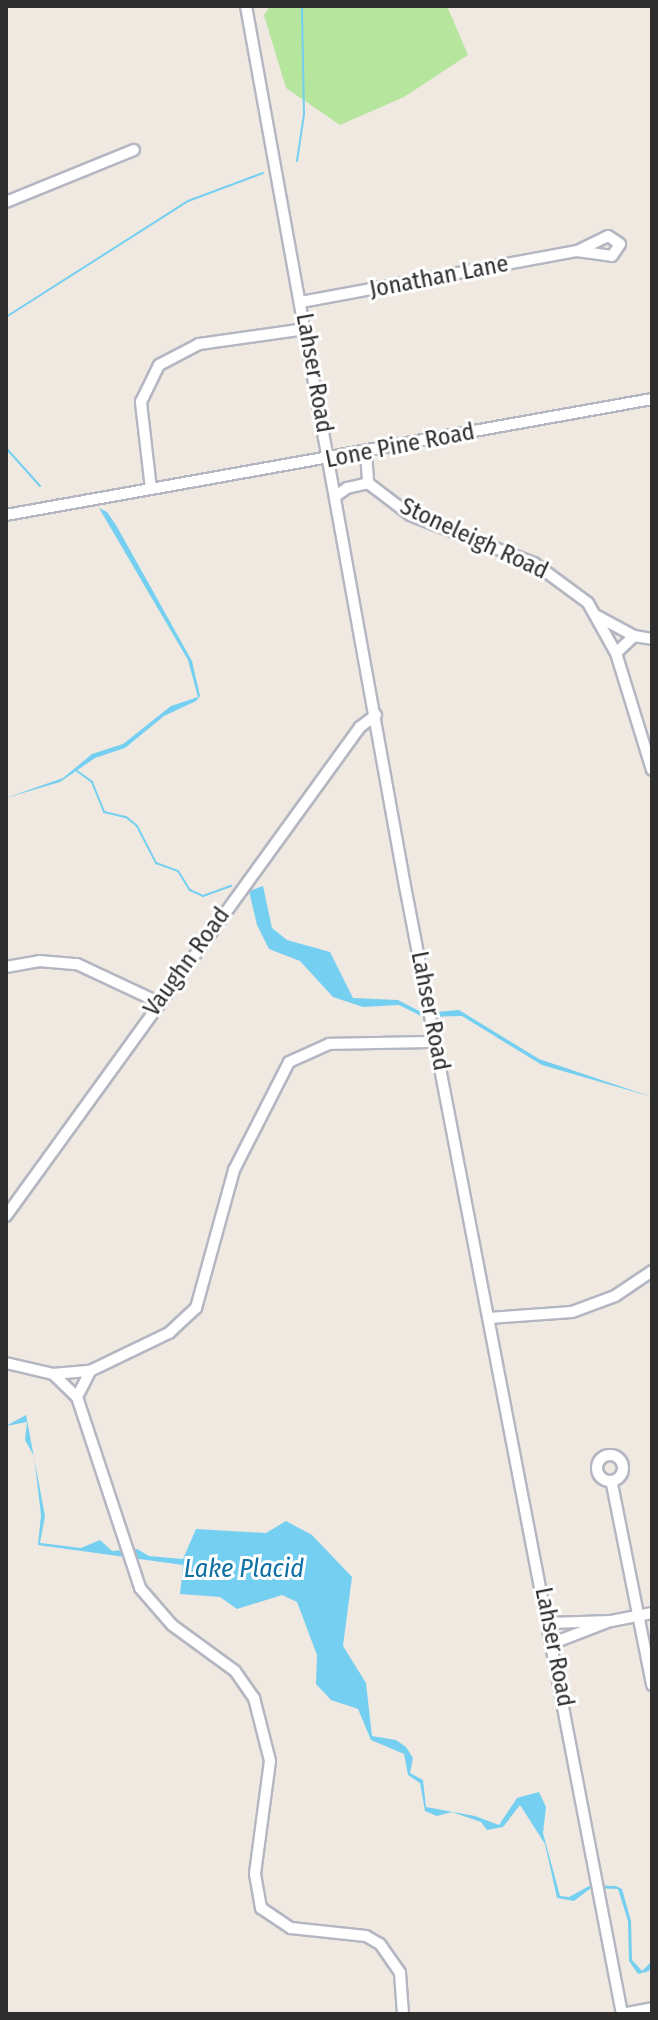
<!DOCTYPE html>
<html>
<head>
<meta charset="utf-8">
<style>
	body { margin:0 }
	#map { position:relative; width:658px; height:2020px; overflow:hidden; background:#efe9e1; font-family:"Fira Sans Condensed",sans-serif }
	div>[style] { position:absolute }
	.green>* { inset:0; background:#b6e59e }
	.water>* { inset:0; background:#75cff0 }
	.stream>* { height:2px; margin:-1px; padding:0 1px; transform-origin:1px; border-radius:1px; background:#75cff0 }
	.roads { filter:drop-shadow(2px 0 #b4b7c1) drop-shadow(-2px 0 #b4b7c1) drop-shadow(0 2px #b4b7c1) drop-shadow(0 -2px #b4b7c1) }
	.minor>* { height:10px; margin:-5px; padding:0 5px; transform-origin:5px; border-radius:5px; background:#fff }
	.minor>.ring { margin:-5px; padding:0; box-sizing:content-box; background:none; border:10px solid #fff; border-radius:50% }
	span { translate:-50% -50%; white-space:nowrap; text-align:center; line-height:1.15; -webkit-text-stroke:6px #fff; paint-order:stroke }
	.street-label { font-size:24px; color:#2e2e2e }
	.water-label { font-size:26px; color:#0d6fa3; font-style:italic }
	.frame { position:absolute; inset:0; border:8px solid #2e2e2e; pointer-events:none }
</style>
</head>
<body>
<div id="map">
	<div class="green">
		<i style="clip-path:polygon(270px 6px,447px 6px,468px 55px,404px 97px,340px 125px,286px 88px,264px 15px)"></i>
	</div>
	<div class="water">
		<i style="clip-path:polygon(99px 508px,107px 512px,116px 525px,192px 661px,200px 696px,196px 701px,164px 716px,125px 748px,95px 758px,60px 782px,6px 798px,63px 778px,92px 754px,123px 744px,171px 706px,198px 697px,188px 660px)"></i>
		<i style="clip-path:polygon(263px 886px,272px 928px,287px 940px,330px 952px,353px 998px,398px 1000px,423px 1013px,459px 1010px,539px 1059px,652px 1097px,542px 1065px,462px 1016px,423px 1017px,399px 1005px,363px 1007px,333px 997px,300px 961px,269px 949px,257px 925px,249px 891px)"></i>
		<i style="clip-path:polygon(26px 1415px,45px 1516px,40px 1543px,81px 1548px,100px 1540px,112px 1551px,137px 1549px,149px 1556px,183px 1559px,196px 1529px,266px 1533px,286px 1521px,312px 1535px,352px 1577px,343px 1646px,366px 1683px,372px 1736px,396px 1740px,406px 1747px,413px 1758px,410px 1773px,423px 1780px,426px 1807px,475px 1816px,499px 1825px,517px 1798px,539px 1792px,546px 1807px,543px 1833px,560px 1896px,569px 1897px,591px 1885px,616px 1886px,622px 1889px,631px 1921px,632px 1960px,642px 1971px,652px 1961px,649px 1971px,638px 1974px,629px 1961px,628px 1921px,618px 1889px,591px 1888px,574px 1901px,557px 1898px,545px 1844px,520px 1805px,503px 1827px,487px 1830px,481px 1822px,452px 1812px,437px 1816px,425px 1811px,420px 1783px,408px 1775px,404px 1754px,371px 1740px,358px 1709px,331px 1700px,316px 1684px,317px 1655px,297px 1602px,282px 1595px,237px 1609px,220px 1597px,180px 1594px,183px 1565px,38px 1545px,41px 1515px,34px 1456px,25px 1440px,27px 1422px,6px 1426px)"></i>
	</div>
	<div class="stream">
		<i style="left:297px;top:161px;width:48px;rotate:-81.5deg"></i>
		<i style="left:304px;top:114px;width:106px;rotate:-91.1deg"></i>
		<i style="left:6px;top:317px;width:216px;rotate:-32.5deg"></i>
		<i style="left:188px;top:201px;width:80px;rotate:-20.5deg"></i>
		<i style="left:6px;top:448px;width:51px;rotate:48.2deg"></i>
		<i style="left:77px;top:771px;width:19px;rotate:36deg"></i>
		<i style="left:92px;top:782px;width:32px;rotate:68deg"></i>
		<i style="left:104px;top:812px;width:23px;rotate:13deg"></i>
		<i style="left:126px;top:817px;width:14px;rotate:39deg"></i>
		<i style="left:137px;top:826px;width:42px;rotate:62.8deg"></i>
		<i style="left:156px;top:863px;width:23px;rotate:20deg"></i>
		<i style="left:178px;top:871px;width:22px;rotate:58deg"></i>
		<i style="left:190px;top:890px;width:14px;rotate:25deg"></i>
		<i style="left:203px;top:896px;width:30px;rotate:-20deg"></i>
	</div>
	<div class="roads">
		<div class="minor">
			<i style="left:246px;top:6px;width:894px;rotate:79.76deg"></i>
			<i style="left:405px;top:886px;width:1149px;rotate:79.11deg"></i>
			<i style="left:6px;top:202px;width:138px;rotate:-22.1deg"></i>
			<i style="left:301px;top:302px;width:281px;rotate:-10.5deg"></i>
			<i style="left:577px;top:251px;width:35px;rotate:8deg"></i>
			<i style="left:612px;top:256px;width:14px;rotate:-56deg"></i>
			<i style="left:620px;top:244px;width:14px;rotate:-146deg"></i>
			<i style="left:608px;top:236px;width:34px;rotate:154deg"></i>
			<i style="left:366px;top:452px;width:31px;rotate:86deg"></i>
			<i style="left:368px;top:483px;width:53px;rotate:37.3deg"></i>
			<i style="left:410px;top:515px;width:133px;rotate:21.2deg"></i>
			<i style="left:534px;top:563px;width:67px;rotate:36.5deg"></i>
			<i style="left:588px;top:603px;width:57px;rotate:60.8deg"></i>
			<i style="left:616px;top:653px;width:122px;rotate:72.9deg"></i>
			<i style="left:151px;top:489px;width:88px;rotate:-96.6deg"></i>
			<i style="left:141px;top:402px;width:41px;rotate:-64.1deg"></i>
			<i style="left:159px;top:365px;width:45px;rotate:-27.7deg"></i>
			<i style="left:199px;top:344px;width:108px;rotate:-8deg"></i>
			<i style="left:336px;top:496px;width:14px;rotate:-36deg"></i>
			<i style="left:347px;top:488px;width:22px;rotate:-13deg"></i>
			<i style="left:6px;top:515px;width:656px;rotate:-10.18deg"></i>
			<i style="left:597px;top:616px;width:42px;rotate:28.4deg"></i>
			<i style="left:616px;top:653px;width:25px;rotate:-43deg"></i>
			<i style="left:634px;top:636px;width:18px;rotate:9deg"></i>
			<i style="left:6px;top:967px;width:34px;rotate:-10deg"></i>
			<i style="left:39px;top:961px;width:38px;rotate:5deg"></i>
			<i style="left:77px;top:964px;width:89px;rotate:25.1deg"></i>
			<i style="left:6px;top:1216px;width:604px;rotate:-54.1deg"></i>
			<i style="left:360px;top:727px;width:20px;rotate:-37deg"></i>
			<i style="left:489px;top:1318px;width:83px;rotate:-4.1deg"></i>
			<i style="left:572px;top:1312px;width:46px;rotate:-20.4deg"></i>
			<i style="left:615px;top:1296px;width:45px;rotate:-34deg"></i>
			<i style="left:6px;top:1363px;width:48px;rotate:13.2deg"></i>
			<i style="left:53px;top:1374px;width:33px;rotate:44deg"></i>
			<i style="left:77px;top:1397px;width:201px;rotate:71.7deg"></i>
			<i style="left:140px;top:1588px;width:49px;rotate:49.1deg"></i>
			<i style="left:172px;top:1625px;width:78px;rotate:36.1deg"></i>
			<i style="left:235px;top:1671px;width:33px;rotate:55deg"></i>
			<i style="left:254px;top:1698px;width:65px;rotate:75.7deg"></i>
			<i style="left:270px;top:1761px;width:114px;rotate:97.6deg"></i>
			<i style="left:255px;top:1874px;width:35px;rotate:80deg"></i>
			<i style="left:261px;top:1908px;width:36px;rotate:34deg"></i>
			<i style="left:291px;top:1928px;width:75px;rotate:6.1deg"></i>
			<i style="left:366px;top:1936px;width:16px;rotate:30deg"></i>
			<i style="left:380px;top:1944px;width:35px;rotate:55deg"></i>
			<i style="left:400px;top:1973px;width:41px;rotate:85.8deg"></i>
			<i style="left:53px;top:1374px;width:37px;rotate:-5deg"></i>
			<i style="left:77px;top:1397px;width:29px;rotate:-63deg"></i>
			<i style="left:90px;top:1371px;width:88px;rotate:-25.7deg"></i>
			<i style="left:169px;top:1333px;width:37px;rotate:-43deg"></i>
			<i style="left:196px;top:1308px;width:143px;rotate:-74.6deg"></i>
			<i style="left:234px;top:1170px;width:121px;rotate:-63deg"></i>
			<i style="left:289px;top:1062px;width:44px;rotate:-24.2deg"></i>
			<i style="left:329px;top:1044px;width:108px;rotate:-1.1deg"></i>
			<i class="ring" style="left:597px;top:1455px;width:16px;height:16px"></i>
			<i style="left:612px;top:1484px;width:205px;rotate:78.7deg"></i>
			<i style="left:549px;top:1623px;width:62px;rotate:-1.8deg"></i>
			<i style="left:611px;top:1621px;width:42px;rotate:-11deg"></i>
			<i style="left:553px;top:1643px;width:61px;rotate:-21.1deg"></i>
			<i style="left:622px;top:2014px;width:31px;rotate:-11deg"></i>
		</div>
	</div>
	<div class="street-label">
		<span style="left:439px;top:277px;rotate:-11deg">Jonathan Lane</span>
		<span style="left:314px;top:373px;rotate:80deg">Lahser Road</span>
		<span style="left:400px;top:446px;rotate:-11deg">Lone Pine Road</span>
		<span style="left:474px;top:539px;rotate:25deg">Stoneleigh Road</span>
		<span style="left:187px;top:962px;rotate:-54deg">Vaughn Road</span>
		<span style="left:430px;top:1011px;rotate:79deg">Lahser Road</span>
		<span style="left:554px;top:1647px;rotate:79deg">Lahser Road</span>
	</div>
	<div class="water-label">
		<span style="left:244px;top:1569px">Lake Placid</span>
	</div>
	<div class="frame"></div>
</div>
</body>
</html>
